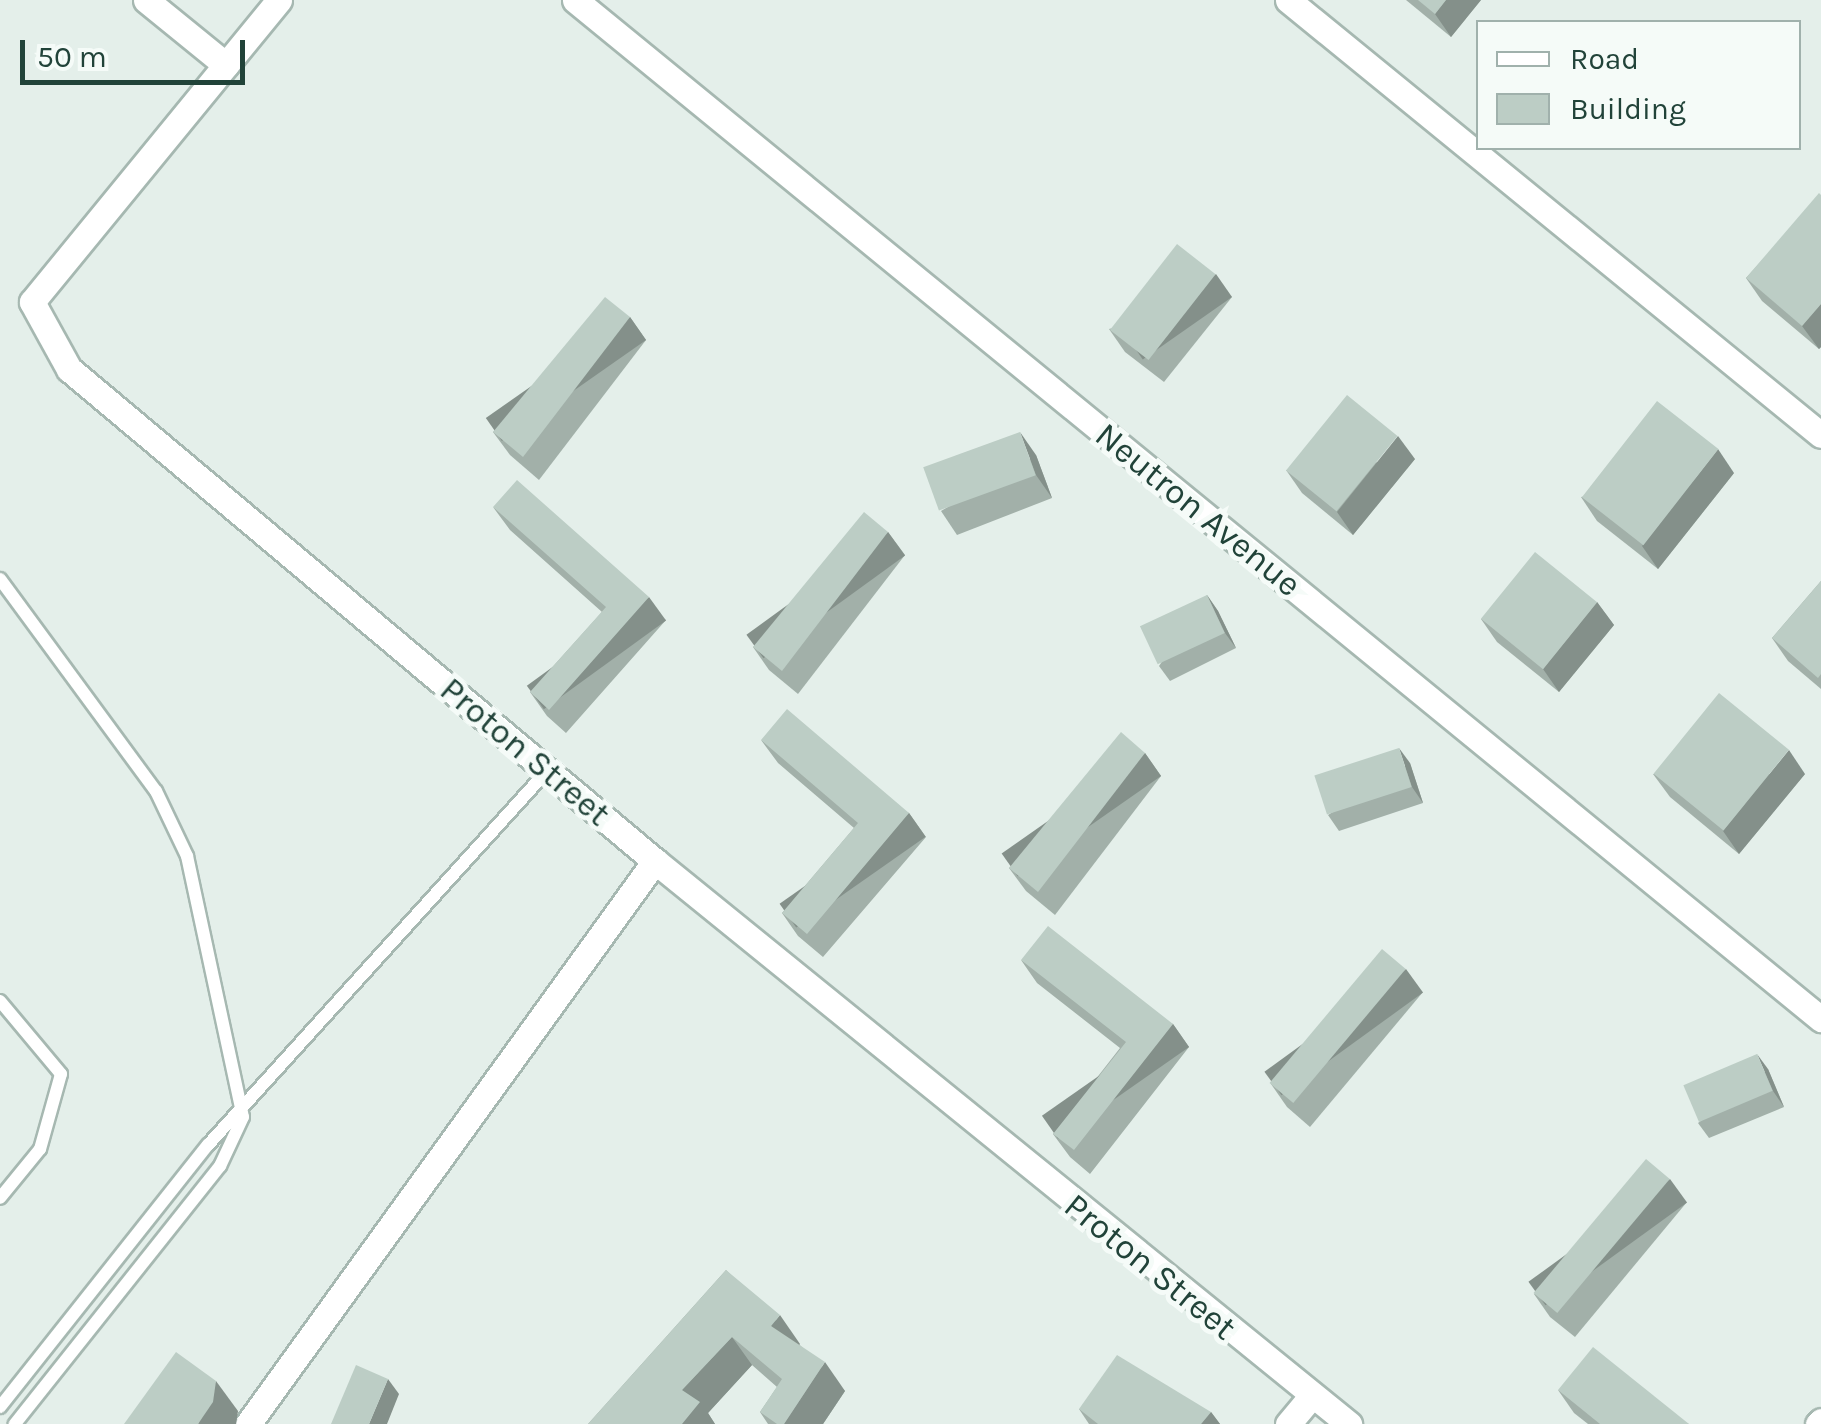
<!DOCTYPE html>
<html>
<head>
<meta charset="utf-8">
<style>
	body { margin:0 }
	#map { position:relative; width:1821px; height:1424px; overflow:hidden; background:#e4efea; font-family:Karla,sans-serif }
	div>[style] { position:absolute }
	.roads { filter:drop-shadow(2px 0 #a6b8b1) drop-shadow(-2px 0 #a6b8b1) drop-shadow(0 2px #a6b8b1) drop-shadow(0 -2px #a6b8b1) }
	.service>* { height:12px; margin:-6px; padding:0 6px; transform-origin:6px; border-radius:6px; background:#fff }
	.minor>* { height:25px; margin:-12.5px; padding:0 12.5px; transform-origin:12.5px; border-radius:12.5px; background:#fff }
	.wall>* { inset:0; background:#a2b0a9 }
	.shaded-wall>* { inset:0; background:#84908a; transform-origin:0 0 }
	.building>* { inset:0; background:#bccdc5; transform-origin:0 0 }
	span { translate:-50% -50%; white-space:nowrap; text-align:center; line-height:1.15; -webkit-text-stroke:10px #f5fbf8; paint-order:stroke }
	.street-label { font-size:35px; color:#214339 }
	.legend { position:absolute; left:1476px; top:20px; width:325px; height:130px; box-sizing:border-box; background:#f5fbf8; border:2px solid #a0b1ac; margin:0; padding:12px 18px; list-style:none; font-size:30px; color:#214339 }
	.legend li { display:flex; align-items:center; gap:20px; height:50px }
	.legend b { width:50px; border:2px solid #a0b1ac }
	.scale { position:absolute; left:20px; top:40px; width:225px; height:45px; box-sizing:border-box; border:5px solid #214339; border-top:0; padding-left:12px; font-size:30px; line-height:35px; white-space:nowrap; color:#214339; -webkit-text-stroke:8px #f5fbf8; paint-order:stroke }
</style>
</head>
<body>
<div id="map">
	<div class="roads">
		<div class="service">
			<i style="left:0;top:579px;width:263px;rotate:53.7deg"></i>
			<i style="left:156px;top:791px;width:72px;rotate:64.5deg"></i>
			<i style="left:187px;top:856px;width:267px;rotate:77.9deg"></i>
			<i style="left:243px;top:1117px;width:54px;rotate:115.1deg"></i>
			<i style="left:220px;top:1166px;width:330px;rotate:128.5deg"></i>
			<i style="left:0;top:1001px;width:95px;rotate:50.1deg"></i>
			<i style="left:61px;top:1074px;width:78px;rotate:105.6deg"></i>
			<i style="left:40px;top:1149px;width:63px;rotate:129.2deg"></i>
			<i style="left:0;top:1407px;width:335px;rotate:-51.6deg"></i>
			<i style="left:208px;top:1145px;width:505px;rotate:-47.81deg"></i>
		</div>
		<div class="minor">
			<i style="left:146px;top:0;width:103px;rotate:39.1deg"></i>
			<i style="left:279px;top:0;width:390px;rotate:129.3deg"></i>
			<i style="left:32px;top:302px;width:77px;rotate:61.1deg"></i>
			<i style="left:69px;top:369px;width:765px;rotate:40.02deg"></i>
			<i style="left:655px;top:861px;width:894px;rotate:39.05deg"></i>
			<i style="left:575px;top:0;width:1610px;rotate:39.28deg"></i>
			<i style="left:1288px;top:0;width:688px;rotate:39.22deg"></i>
			<i style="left:248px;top:1424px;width:695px;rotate:-54.14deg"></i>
			<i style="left:1288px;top:1424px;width:38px;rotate:-50deg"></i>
			<i style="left:1818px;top:1424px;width:4px;rotate:-45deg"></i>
		</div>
	</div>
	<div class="wall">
		<i style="clip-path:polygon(1406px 0,1481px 0,1451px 37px)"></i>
		<i style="clip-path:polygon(1821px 195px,1821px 347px,1819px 349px,1762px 301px,1746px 278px)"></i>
		<i style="clip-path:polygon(1232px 297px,1164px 382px,1125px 352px,1109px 329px)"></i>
		<i style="clip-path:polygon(630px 317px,646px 340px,539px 480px,510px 455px,493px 432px)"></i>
		<i style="clip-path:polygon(1036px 455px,1052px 498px,957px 535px,941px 511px)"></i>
		<i style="clip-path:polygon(1415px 459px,1353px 535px,1302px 493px,1286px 470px)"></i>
		<i style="clip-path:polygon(1734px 473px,1658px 569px,1597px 521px,1581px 497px)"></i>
		<i style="clip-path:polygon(493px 507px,666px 620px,566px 733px,547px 716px,530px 692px,602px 612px,510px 530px)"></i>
		<i style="clip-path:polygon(888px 532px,905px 555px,798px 694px,769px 670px,753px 647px)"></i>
		<i style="clip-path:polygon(1821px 581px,1821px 689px,1788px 661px,1772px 638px)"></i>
		<i style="clip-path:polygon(1207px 595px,1218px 611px,1236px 648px,1170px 681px,1159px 666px)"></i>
		<i style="clip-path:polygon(1597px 602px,1614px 625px,1559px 692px,1497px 642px,1481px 619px)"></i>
		<i style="clip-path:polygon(761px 740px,909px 813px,926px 837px,823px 957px,798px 936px,782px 913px,854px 828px,778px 763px)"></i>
		<i style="clip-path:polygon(1145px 753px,1161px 776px,1055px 915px,1026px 891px,1009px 868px)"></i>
		<i style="clip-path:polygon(1410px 763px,1423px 803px,1339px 831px,1328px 815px)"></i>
		<i style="clip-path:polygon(1653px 774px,1805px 774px,1739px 854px,1670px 797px)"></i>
		<i style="clip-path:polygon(1021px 960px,1173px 1024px,1189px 1047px,1090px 1174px,1070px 1157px,1053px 1134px,1120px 1048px,1037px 983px)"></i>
		<i style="clip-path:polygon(1423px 992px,1310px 1127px,1287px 1107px,1271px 1084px)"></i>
		<i style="clip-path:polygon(1768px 1069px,1784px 1107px,1709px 1138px,1698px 1123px)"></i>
		<i style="clip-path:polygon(1687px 1202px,1575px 1337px,1550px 1317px,1534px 1294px)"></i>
		<i style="clip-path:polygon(726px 1270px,845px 1391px,823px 1424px,768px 1424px,760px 1412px,777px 1387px,752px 1365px,708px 1413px,715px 1424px,588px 1424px)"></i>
		<i style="clip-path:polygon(1558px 1390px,1689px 1424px,1588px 1424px,1574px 1413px)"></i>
		<i style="clip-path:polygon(1079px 1409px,1211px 1412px,1220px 1424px,1089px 1424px)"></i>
	</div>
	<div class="shaded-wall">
		<i style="clip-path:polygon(1446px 0,1481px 0,1451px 37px,1435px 14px)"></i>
		<i style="left:1216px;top:274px;width:28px;height:109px;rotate:55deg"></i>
		<i style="clip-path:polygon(1821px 304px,1821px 347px,1819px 349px,1802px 326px)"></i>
		<i style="left:630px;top:317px;width:28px;height:176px;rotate:55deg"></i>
		<i style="clip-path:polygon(1020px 432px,1036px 455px,1052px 498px,1036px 475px)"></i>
		<i style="clip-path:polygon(1398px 436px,1415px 459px,1353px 535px,1337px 512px)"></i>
		<i style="clip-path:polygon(1718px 449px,1734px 473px,1658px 569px,1642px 546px)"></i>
		<i style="left:888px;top:532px;width:29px;height:175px;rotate:54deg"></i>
		<i style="clip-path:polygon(1207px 595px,1218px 611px,1236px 648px,1225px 633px)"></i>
		<i style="left:649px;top:597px;width:29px;height:151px;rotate:54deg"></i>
		<i style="clip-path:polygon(1597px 602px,1614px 625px,1559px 692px,1543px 669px)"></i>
		<i style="clip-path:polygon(1399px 748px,1410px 763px,1423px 803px,1412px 787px)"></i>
		<i style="clip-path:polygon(1789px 750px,1805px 774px,1739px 854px,1723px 831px)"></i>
		<i style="left:1145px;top:753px;width:28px;height:175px;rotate:55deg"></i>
		<i style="left:909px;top:813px;width:29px;height:158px;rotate:55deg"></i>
		<i style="left:1406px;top:969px;width:29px;height:175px;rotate:54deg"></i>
		<i style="left:1173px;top:1024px;width:28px;height:160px;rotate:55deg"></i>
		<i style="clip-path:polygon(1757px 1054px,1768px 1069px,1784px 1107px,1773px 1091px)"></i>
		<i style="left:1670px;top:1179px;width:29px;height:175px;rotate:54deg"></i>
		<i style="clip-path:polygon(780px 1315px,800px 1344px,791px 1355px,771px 1326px)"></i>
		<i style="clip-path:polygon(732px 1337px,752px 1365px,708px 1413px,715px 1424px,682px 1424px,682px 1390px)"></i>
		<i style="clip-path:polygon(825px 1362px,845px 1391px,823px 1424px,784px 1424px)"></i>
		<i style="clip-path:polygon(388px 1379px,399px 1394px,387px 1424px,369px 1424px)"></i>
		<i style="clip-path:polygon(216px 1381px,238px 1411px,236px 1424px,198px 1424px)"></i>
		<i style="clip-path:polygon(1211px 1412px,1220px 1424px,1201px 1424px)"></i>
	</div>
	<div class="building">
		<i style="clip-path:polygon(1418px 0,1446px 0,1435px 14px)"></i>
		<i style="clip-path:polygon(1819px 193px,1821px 195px,1821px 304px,1802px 326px,1746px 278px)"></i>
		<i style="left:1177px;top:244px;width:49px;height:109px;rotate:38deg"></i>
		<i style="clip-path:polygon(605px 297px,630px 317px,523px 457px,493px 432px)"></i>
		<i style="left:1347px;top:395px;width:65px;height:97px;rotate:39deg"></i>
		<i style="left:1657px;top:401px;width:78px;height:122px;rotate:38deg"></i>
		<i style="left:1020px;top:432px;width:46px;height:103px;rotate:70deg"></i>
		<i style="clip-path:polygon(517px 480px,649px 597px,549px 710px,530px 692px,606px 607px,493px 507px)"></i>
		<i style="clip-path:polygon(864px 512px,888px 532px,782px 671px,753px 647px)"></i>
		<i style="left:1535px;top:552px;width:80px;height:86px;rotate:39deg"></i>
		<i style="clip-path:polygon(1821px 581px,1821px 674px,1818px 678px,1772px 638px)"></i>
		<i style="left:1207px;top:595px;width:42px;height:74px;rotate:65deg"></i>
		<i style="left:1719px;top:693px;width:90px;height:104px;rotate:39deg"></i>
		<i style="clip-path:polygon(787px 709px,909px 813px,807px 934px,782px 913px,858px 823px,761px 740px)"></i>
		<i style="clip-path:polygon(1121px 732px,1145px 753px,1038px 892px,1009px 868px)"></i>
		<i style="left:1399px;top:748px;width:41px;height:89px;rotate:72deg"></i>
		<i style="clip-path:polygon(1048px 926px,1173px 1024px,1074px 1150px,1053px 1134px,1126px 1042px,1021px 960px)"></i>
		<i style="left:1382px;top:949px;width:31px;height:175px;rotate:40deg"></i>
		<i style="left:1757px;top:1054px;width:40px;height:80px;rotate:67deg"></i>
		<i style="left:1646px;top:1159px;width:31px;height:175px;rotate:40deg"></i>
		<i style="clip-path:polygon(726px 1270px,780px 1315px,771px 1326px,825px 1362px,784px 1424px,777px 1424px,760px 1412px,782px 1379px,732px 1337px,682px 1390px,700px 1402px,682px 1424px,588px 1424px)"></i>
		<i style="clip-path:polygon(1593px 1347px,1689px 1424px,1600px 1424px,1558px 1390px)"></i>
		<i style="clip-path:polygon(176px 1352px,216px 1381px,213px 1402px,198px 1424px,124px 1424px)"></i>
		<i style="clip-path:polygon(1117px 1355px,1211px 1412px,1201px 1424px,1098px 1424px,1079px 1409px)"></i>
		<i style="clip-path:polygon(356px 1365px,388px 1379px,369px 1424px,331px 1424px)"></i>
	</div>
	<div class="street-label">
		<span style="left:1198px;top:510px;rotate:39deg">Neutron Avenue</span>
		<span style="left:525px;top:752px;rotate:40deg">Proton Street</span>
		<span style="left:1150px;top:1267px;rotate:39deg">Proton Street</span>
	</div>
	<ul class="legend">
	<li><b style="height:12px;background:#fff"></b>Road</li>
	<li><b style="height:28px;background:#bccdc5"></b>Building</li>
	</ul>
	<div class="scale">50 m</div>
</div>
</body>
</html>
